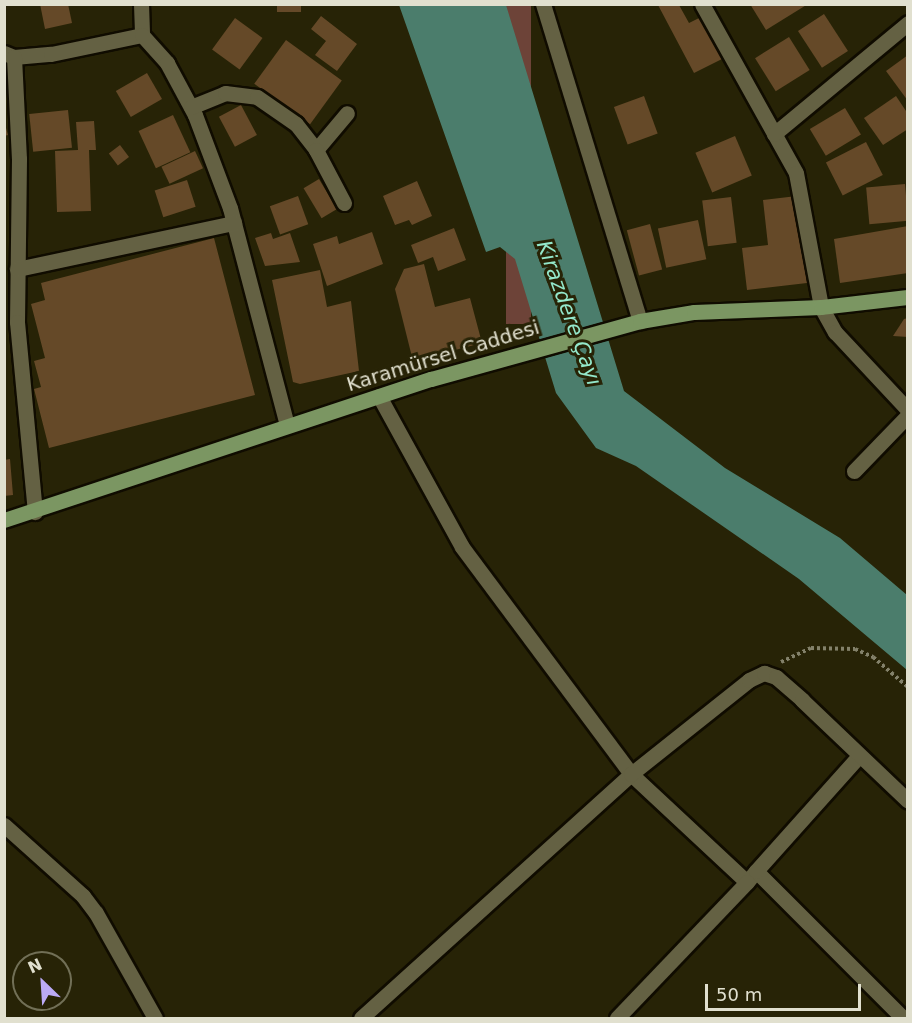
<!DOCTYPE html>
<html>
<head>
<meta charset="utf-8">
<style>
	body { margin:0 }
	#map { position:relative; width:912px; height:1023px; overflow:hidden; background:#272306; font-family:"DejaVu Sans",sans-serif }
	div>[style] { position:absolute }
	.forest>* { inset:0; background:#6d4338; transform-origin:0 0 }
	.water>* { inset:0; background:#4b7d6c }
	.building>* { inset:0; background:#654928; transform-origin:0 0 }
	.path>* { height:4px; margin-top:-2px; transform-origin:0; background:repeating-linear-gradient(90deg,#83816a 0 3px,transparent 0 6px) }
	.roads { filter:drop-shadow(2px 0 #100c00) drop-shadow(-2px 0 #100c00) drop-shadow(0 2px #100c00) drop-shadow(0 -2px #100c00) }
	.minor>* { height:15px; margin:-7.5px; padding:0 7.5px; transform-origin:7.5px; border-radius:7.5px; background:#646143 }
	.major>* { height:15px; margin:-7.5px; padding:0 7.5px; transform-origin:7.5px; border-radius:7.5px; background:#7b9662 }
	span { translate:-50% -50%; white-space:nowrap; text-align:center; line-height:1.15; -webkit-text-stroke:6px #272306; paint-order:stroke }
	.street-label { font-size:20px; color:#e1e0cf }
	.water-label { font-size:21px; color:#94e8cb; font-style:italic }
	.frame { position:absolute; inset:0; border:6px solid #e1e0cf; pointer-events:none }
	.north { position:absolute; left:12px; top:951px; width:60px; height:60px; box-sizing:border-box; background:#272306; border:2px solid #716f56; border-radius:50%; rotate:335deg; font-size:16px; font-weight:700; line-height:24px; text-align:center; color:#e1e0cf }
	.north::after { content:''; display:block; margin:auto; width:21px; height:27px; background:#bbaaf6; clip-path:polygon(50% 0,100% 100%,50% 72%,0 100%) }
	.scale { position:absolute; left:705px; top:984px; width:156px; height:27px; box-sizing:border-box; border:3px solid #e1e0cf; border-top:0; padding-left:8px; font-size:18px; line-height:21px; white-space:nowrap; color:#e1e0cf; -webkit-text-stroke:4px #272306; paint-order:stroke }
</style>
</head>
<body>
<div id="map">
	<div class="forest">
		<i style="left:506px;top:5px;width:25px;height:319px"></i>
	</div>
	<div class="water">
		<i style="clip-path:polygon(399px 5px,506px 5px,624px 391px,725px 468px,840px 538px,907px 595px,907px 670px,799px 579px,636px 466px,596px 448px,556px 393px,515px 259px,500px 247px,486px 252px)"></i>
	</div>
	<div class="building">
		<i style="clip-path:polygon(40px 4px,68px 4px,72px 23px,45px 29px)"></i>
		<i style="left:277px;top:4px;width:24px;height:8px"></i>
		<i style="clip-path:polygon(750px 4px,808px 4px,766px 30px)"></i>
		<i style="clip-path:polygon(658px 5px,679px 5px,689px 23px,701px 17px,722px 59px,694px 73px)"></i>
		<i style="left:824px;top:14px;width:44px;height:31px;rotate:57deg"></i>
		<i style="clip-path:polygon(321px 16px,357px 44px,337px 71px,315px 55px,326px 41px,311px 29px)"></i>
		<i style="left:235px;top:18px;width:34px;height:39px;rotate:36deg"></i>
		<i style="left:789px;top:37px;width:39px;height:40px;rotate:58deg"></i>
		<i style="left:286px;top:40px;width:69px;height:54px;rotate:36deg"></i>
		<i style="clip-path:polygon(908px 55px,908px 101px,886px 71px)"></i>
		<i style="left:147px;top:73px;width:30px;height:36px;rotate:60deg"></i>
		<i style="left:644px;top:96px;width:40px;height:32px;rotate:70deg"></i>
		<i style="clip-path:polygon(896px 96px,908px 114px,908px 129px,883px 145px,864px 118px)"></i>
		<i style="left:241px;top:105px;width:34px;height:25px;rotate:62deg"></i>
		<i style="left:845px;top:108px;width:31px;height:41px;rotate:59deg"></i>
		<i style="left:68px;top:110px;width:38px;height:39px;rotate:84deg"></i>
		<i style="left:173px;top:115px;width:41px;height:38px;rotate:65deg"></i>
		<i style="clip-path:polygon(4px 121px,8px 135px,4px 136px)"></i>
		<i style="clip-path:polygon(94px 121px,96px 150px,89px 150px,91px 211px,57px 212px,55px 151px,78px 150px,76px 122px)"></i>
		<i style="left:735px;top:136px;width:43px;height:43px;rotate:67deg"></i>
		<i style="left:866px;top:142px;width:37px;height:45px;rotate:63deg"></i>
		<i style="left:120px;top:145px;width:15px;height:14px;rotate:53deg"></i>
		<i style="left:195px;top:151px;width:19px;height:37px;rotate:65deg"></i>
		<i style="left:319px;top:179px;width:35px;height:18px;rotate:59deg"></i>
		<i style="left:187px;top:180px;width:28px;height:34px;rotate:72deg"></i>
		<i style="clip-path:polygon(417px 181px,432px 216px,412px 225px,409px 220px,395px 225px,383px 196px)"></i>
		<i style="left:905px;top:184px;width:37px;height:39px;rotate:85deg"></i>
		<i style="left:298px;top:196px;width:30px;height:30px;rotate:70deg"></i>
		<i style="clip-path:polygon(797px 196px,807px 283px,747px 290px,742px 248px,768px 245px,763px 200px)"></i>
		<i style="left:731px;top:197px;width:46px;height:29px;rotate:83deg"></i>
		<i style="left:698px;top:220px;width:40px;height:41px;rotate:78deg"></i>
		<i style="left:650px;top:224px;width:47px;height:24px;rotate:75deg"></i>
		<i style="clip-path:polygon(908px 226px,908px 273px,840px 283px,834px 239px)"></i>
		<i style="clip-path:polygon(454px 228px,466px 260px,438px 271px,433px 257px,418px 263px,411px 245px)"></i>
		<i style="clip-path:polygon(372px 232px,383px 264px,327px 286px,313px 244px,337px 236px,339px 244px)"></i>
		<i style="clip-path:polygon(271px 233px,273px 239px,290px 233px,300px 262px,265px 266px,255px 238px)"></i>
		<i style="clip-path:polygon(214px 238px,255px 395px,49px 448px,34px 389px,41px 387px,34px 361px,45px 358px,31px 304px,45px 300px,41px 283px)"></i>
		<i style="clip-path:polygon(424px 264px,435px 307px,470px 298px,482px 343px,413px 361px,395px 289px,404px 269px)"></i>
		<i style="clip-path:polygon(320px 270px,327px 307px,351px 301px,359px 371px,300px 384px,293px 382px,272px 280px)"></i>
		<i style="clip-path:polygon(908px 318px,908px 337px,893px 336px,904px 319px)"></i>
		<i style="clip-path:polygon(10px 459px,13px 495px,4px 496px,4px 460px)"></i>
	</div>
	<div class="path">
		<i style="left:781px;top:662px;width:33px;rotate:-25deg"></i>
		<i style="left:811px;top:648px;width:44px;rotate:1.3deg"></i>
		<i style="left:855px;top:649px;width:20px;rotate:24deg"></i>
		<i style="left:873px;top:657px;width:46px;rotate:40.6deg"></i>
	</div>
	<div class="roads">
		<div class="minor">
			<i style="left:141px;top:4px;width:31px;rotate:88deg"></i>
			<i style="left:543px;top:4px;width:332px;rotate:73deg"></i>
			<i style="left:702px;top:4px;width:193px;rotate:60.9deg"></i>
			<i style="left:796px;top:173px;width:136px;rotate:79.4deg"></i>
			<i style="left:821px;top:307px;width:29px;rotate:61deg"></i>
			<i style="left:835px;top:332px;width:107px;rotate:46.9deg"></i>
			<i style="left:4px;top:53px;width:11px;rotate:22deg"></i>
			<i style="left:14px;top:57px;width:37px;rotate:-5deg"></i>
			<i style="left:51px;top:54px;width:93px;rotate:-11.8deg"></i>
			<i style="left:142px;top:35px;width:38px;rotate:48deg"></i>
			<i style="left:167px;top:63px;width:59px;rotate:61.7deg"></i>
			<i style="left:195px;top:115px;width:99px;rotate:69.4deg"></i>
			<i style="left:230px;top:208px;width:224px;rotate:75.3deg"></i>
			<i style="left:14px;top:57px;width:102px;rotate:87.2deg"></i>
			<i style="left:19px;top:159px;width:163px;rotate:90.7deg"></i>
			<i style="left:17px;top:322px;width:191px;rotate:84.6deg"></i>
			<i style="left:191px;top:107px;width:37px;rotate:-22deg"></i>
			<i style="left:225px;top:93px;width:32px;rotate:7deg"></i>
			<i style="left:257px;top:97px;width:47px;rotate:34.7deg"></i>
			<i style="left:296px;top:124px;width:33px;rotate:52deg"></i>
			<i style="left:316px;top:150px;width:48px;rotate:-50deg"></i>
			<i style="left:774px;top:134px;width:174px;rotate:-39.6deg"></i>
			<i style="left:316px;top:150px;width:60px;rotate:62.2deg"></i>
			<i style="left:17px;top:269px;width:222px;rotate:-12deg"></i>
			<i style="left:379px;top:396px;width:172px;rotate:61.2deg"></i>
			<i style="left:462px;top:547px;width:283px;rotate:53.3deg"></i>
			<i style="left:631px;top:774px;width:158px;rotate:43deg"></i>
			<i style="left:747px;top:882px;width:14px;rotate:-51deg"></i>
			<i style="left:756px;top:871px;width:208px;rotate:45deg"></i>
			<i style="left:854px;top:471px;width:78px;rotate:-46deg"></i>
			<i style="left:4px;top:825px;width:106px;rotate:41.9deg"></i>
			<i style="left:83px;top:896px;width:21px;rotate:53deg"></i>
			<i style="left:96px;top:913px;width:120px;rotate:60.7deg"></i>
			<i style="left:756px;top:871px;width:154px;rotate:-48.2deg"></i>
			<i style="left:361px;top:1018px;width:364px;rotate:-42.1deg"></i>
			<i style="left:631px;top:774px;width:151px;rotate:-38.5deg"></i>
			<i style="left:749px;top:680px;width:17px;rotate:-25deg"></i>
			<i style="left:764px;top:673px;width:13px;rotate:18deg"></i>
			<i style="left:776px;top:677px;width:35px;rotate:41deg"></i>
			<i style="left:802px;top:700px;width:146px;rotate:43.6deg"></i>
			<i style="left:617px;top:1018px;width:188px;rotate:-46.3deg"></i>
		</div>
		<div class="major">
			<i style="left:4px;top:520px;width:450px;rotate:-18.3deg"></i>
			<i style="left:431px;top:379px;width:217px;rotate:-15.5deg"></i>
			<i style="left:640px;top:321px;width:55px;rotate:-9.5deg"></i>
			<i style="left:694px;top:312px;width:127px;rotate:-2.3deg"></i>
			<i style="left:821px;top:307px;width:88px;rotate:-6.6deg"></i>
		</div>
	</div>
	<div class="street-label">
		<span style="left:443px;top:356px;rotate:-17deg">Karamürsel Caddesi</span>
	</div>
	<div class="water-label">
		<span style="left:569px;top:313px;rotate:70deg">Kirazdere Çayı</span>
	</div>
	<div class="frame"></div>
	<div class="north">N</div>
	<div class="scale">50 m</div>
</div>
</body>
</html>
